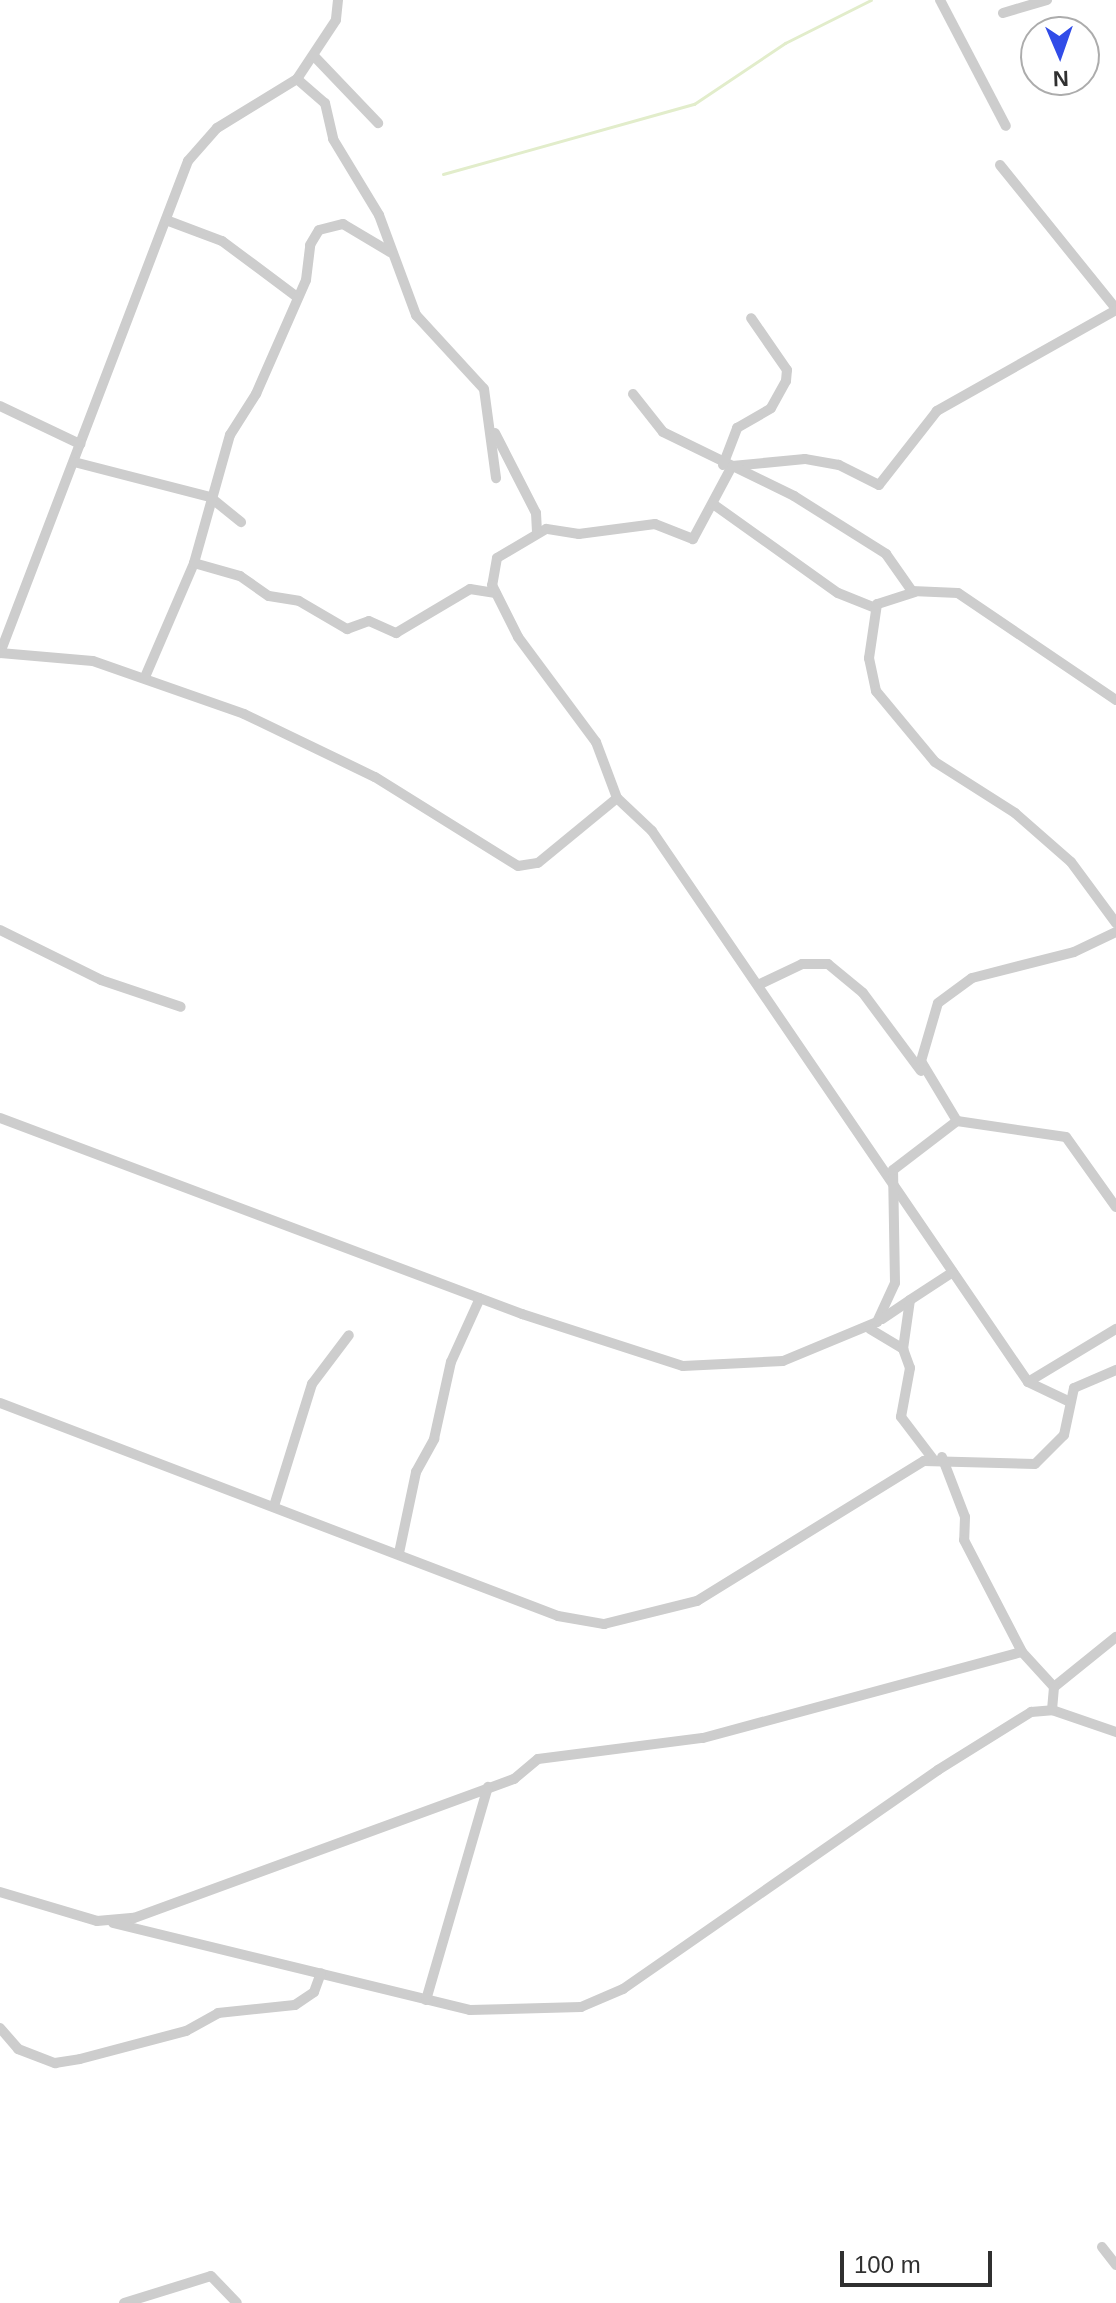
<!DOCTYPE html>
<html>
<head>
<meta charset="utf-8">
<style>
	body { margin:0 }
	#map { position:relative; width:1116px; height:2303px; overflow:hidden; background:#fff; font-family:Helvetica,sans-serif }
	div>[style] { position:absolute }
	.stream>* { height:3px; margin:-1.5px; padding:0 1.5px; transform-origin:1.5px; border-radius:1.5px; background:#e2edcb }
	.street>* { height:10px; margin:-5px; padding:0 5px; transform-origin:5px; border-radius:5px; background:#cdcdcd }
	span { translate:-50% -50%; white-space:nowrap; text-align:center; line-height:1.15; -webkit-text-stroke:8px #fff; paint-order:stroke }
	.north { position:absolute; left:1020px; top:16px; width:80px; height:80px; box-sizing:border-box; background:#fff; border:2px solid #acacac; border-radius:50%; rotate:178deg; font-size:22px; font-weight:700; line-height:32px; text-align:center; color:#303030 }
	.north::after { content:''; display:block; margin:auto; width:28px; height:36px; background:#314ce8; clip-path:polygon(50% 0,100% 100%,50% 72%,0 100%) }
	.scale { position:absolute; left:840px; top:2251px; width:152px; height:36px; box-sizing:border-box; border:4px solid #303030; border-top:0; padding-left:10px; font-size:24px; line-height:28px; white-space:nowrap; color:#303030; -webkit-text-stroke:6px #fff; paint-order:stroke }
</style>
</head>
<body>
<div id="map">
	<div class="stream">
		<i style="left:443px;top:174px;width:261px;rotate:-15.6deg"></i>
		<i style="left:694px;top:104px;width:110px;rotate:-33.8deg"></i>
		<i style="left:785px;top:43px;width:96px;rotate:-26.6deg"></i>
	</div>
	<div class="street">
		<i style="left:338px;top:0;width:20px;rotate:96deg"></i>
		<i style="left:336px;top:20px;width:71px;rotate:123.5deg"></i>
		<i style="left:297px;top:79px;width:94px;rotate:148.5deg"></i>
		<i style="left:217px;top:128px;width:44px;rotate:131.3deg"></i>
		<i style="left:188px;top:161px;width:527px;rotate:110.91deg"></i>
		<i style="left:0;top:653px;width:93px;rotate:4.9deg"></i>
		<i style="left:93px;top:661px;width:160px;rotate:19.3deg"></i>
		<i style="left:244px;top:714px;width:145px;rotate:25.7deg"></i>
		<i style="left:375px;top:777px;width:168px;rotate:31.9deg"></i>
		<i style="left:518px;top:866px;width:20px;rotate:-9deg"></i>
		<i style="left:538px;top:863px;width:102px;rotate:-39.4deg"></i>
		<i style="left:940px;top:0;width:142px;rotate:62.4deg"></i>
		<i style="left:1003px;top:13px;width:46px;rotate:-16.5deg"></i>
		<i style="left:314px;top:56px;width:93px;rotate:46.3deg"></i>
		<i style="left:297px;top:79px;width:37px;rotate:41deg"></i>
		<i style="left:325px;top:103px;width:37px;rotate:77deg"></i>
		<i style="left:333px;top:139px;width:89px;rotate:58.8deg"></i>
		<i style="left:379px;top:215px;width:107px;rotate:69.7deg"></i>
		<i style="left:416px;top:315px;width:100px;rotate:47.4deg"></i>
		<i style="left:484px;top:389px;width:90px;rotate:82.3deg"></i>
		<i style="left:1000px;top:165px;width:185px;rotate:51.1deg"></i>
		<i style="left:166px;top:220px;width:60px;rotate:20.6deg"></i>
		<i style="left:222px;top:241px;width:94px;rotate:36.7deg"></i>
		<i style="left:1116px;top:310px;width:206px;rotate:150.6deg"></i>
		<i style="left:937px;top:411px;width:94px;rotate:128.1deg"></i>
		<i style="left:879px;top:485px;width:45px;rotate:-153.4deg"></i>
		<i style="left:839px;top:465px;width:35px;rotate:-170deg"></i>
		<i style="left:805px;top:459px;width:73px;rotate:174.5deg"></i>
		<i style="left:732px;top:466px;width:83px;rotate:118.1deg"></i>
		<i style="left:693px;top:539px;width:41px;rotate:-158.5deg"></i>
		<i style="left:655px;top:524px;width:77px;rotate:172.5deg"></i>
		<i style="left:579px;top:534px;width:33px;rotate:-171deg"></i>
		<i style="left:546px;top:529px;width:57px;rotate:149.4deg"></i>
		<i style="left:497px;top:558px;width:27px;rotate:100deg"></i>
		<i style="left:492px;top:585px;width:58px;rotate:63.4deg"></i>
		<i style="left:518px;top:637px;width:131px;rotate:53.4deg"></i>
		<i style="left:596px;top:742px;width:60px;rotate:69.4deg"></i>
		<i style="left:617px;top:798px;width:48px;rotate:43.3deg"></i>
		<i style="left:652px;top:831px;width:667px;rotate:55.69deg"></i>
		<i style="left:1028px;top:1382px;width:103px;rotate:-31.1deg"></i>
		<i style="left:633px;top:394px;width:48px;rotate:51.7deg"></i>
		<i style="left:663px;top:432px;width:146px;rotate:26deg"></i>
		<i style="left:794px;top:496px;width:109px;rotate:32.2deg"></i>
		<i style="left:886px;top:554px;width:45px;rotate:54.9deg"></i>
		<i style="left:912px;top:591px;width:46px;rotate:2.5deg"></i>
		<i style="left:958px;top:593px;width:191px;rotate:34.1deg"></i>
		<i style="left:0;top:406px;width:89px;rotate:25.4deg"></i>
		<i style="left:495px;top:433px;width:90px;rotate:62.9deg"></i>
		<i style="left:536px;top:513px;width:20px;rotate:87deg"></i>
		<i style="left:74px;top:462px;width:140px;rotate:14.4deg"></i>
		<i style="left:210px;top:497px;width:40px;rotate:39deg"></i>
		<i style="left:723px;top:465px;width:40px;rotate:-69deg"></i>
		<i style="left:737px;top:428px;width:39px;rotate:-30deg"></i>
		<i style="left:771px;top:408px;width:31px;rotate:-61deg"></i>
		<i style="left:786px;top:381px;width:11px;rotate:-85deg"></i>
		<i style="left:787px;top:370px;width:63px;rotate:-124.7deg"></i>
		<i style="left:713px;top:504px;width:153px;rotate:35.5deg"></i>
		<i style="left:838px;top:593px;width:40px;rotate:22deg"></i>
		<i style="left:194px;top:563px;width:48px;rotate:15.8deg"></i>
		<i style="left:240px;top:576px;width:35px;rotate:35deg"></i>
		<i style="left:269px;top:596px;width:30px;rotate:9deg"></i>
		<i style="left:299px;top:601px;width:56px;rotate:30.3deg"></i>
		<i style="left:347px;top:629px;width:23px;rotate:-20deg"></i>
		<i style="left:369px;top:621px;width:30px;rotate:24deg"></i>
		<i style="left:396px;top:633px;width:86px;rotate:-30.7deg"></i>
		<i style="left:470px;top:589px;width:26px;rotate:9deg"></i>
		<i style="left:915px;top:592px;width:40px;rotate:162deg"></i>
		<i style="left:877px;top:604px;width:55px;rotate:98.4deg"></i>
		<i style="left:869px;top:658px;width:34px;rotate:78deg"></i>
		<i style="left:876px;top:691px;width:92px;rotate:50.3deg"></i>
		<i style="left:935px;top:762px;width:95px;rotate:32.5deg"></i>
		<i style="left:1015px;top:813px;width:74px;rotate:41.2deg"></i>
		<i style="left:1071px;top:862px;width:76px;rotate:53.6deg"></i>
		<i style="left:145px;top:677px;width:124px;rotate:-66.7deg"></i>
		<i style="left:194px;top:563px;width:133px;rotate:-74.3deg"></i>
		<i style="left:230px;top:435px;width:49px;rotate:-57.6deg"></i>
		<i style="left:256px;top:394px;width:124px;rotate:-66.3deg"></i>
		<i style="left:306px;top:280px;width:35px;rotate:-83deg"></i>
		<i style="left:310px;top:245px;width:17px;rotate:-59deg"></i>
		<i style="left:319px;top:230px;width:25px;rotate:-14deg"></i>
		<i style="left:343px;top:224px;width:55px;rotate:30.8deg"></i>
		<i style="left:0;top:930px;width:113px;rotate:26.3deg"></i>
		<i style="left:101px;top:980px;width:84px;rotate:18.6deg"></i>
		<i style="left:758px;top:985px;width:49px;rotate:-25.5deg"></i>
		<i style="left:802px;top:964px;width:26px"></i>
		<i style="left:828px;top:964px;width:45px;rotate:39.6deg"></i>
		<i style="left:863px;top:993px;width:97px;rotate:53.4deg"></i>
		<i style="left:0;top:1118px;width:558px;rotate:20.58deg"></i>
		<i style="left:522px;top:1314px;width:169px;rotate:17.9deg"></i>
		<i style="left:683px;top:1366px;width:100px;rotate:-2.9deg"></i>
		<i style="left:783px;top:1361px;width:102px;rotate:-22.5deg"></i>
		<i style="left:877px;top:1322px;width:43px;rotate:-65.2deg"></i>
		<i style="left:895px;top:1283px;width:113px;rotate:-91deg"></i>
		<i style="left:893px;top:1170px;width:81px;rotate:-37.4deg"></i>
		<i style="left:957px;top:1121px;width:110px;rotate:8.4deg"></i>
		<i style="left:1066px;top:1137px;width:86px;rotate:54.5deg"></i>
		<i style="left:957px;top:1121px;width:70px;rotate:-121deg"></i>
		<i style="left:921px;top:1061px;width:60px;rotate:-73.7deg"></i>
		<i style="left:938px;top:1003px;width:42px;rotate:-36.3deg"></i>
		<i style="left:972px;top:978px;width:105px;rotate:-14.3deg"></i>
		<i style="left:1074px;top:952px;width:47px;rotate:-25.5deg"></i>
		<i style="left:882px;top:1319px;width:34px;rotate:-34deg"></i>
		<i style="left:870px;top:1329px;width:39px;rotate:31deg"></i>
		<i style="left:1028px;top:1382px;width:44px;rotate:25.4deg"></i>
		<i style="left:0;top:1403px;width:597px;rotate:20.89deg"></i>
		<i style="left:558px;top:1616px;width:47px;rotate:9.9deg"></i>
		<i style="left:604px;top:1624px;width:96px;rotate:-13.9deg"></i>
		<i style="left:697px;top:1601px;width:267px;rotate:-31.7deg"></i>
		<i style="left:924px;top:1461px;width:111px;rotate:1.5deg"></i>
		<i style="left:1035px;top:1464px;width:41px;rotate:-45deg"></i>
		<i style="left:1064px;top:1435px;width:48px;rotate:-78deg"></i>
		<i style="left:1074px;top:1388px;width:46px;rotate:-23.2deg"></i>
		<i style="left:942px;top:1457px;width:64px;rotate:69deg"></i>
		<i style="left:965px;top:1517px;width:23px;rotate:92deg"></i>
		<i style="left:964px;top:1540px;width:126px;rotate:62.6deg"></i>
		<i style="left:933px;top:1459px;width:53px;rotate:-127.3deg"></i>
		<i style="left:901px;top:1417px;width:50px;rotate:-79.6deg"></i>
		<i style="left:910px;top:1368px;width:20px;rotate:-110deg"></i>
		<i style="left:903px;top:1349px;width:49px;rotate:-81.9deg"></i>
		<i style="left:910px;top:1300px;width:51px;rotate:-33.1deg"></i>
		<i style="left:274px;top:1506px;width:128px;rotate:-72.7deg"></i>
		<i style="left:312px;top:1384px;width:61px;rotate:-52.9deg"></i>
		<i style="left:399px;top:1553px;width:83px;rotate:-78.1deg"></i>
		<i style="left:416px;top:1472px;width:38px;rotate:-61deg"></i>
		<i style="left:434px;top:1439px;width:79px;rotate:-77.6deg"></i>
		<i style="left:451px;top:1362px;width:70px;rotate:-65.6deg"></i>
		<i style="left:1052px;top:1710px;width:68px;rotate:19deg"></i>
		<i style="left:0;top:1892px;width:101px;rotate:16.6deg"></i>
		<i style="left:97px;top:1921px;width:37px;rotate:-5deg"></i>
		<i style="left:134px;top:1918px;width:405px;rotate:-20.1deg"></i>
		<i style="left:514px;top:1779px;width:31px;rotate:-40deg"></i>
		<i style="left:538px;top:1759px;width:166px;rotate:-7.3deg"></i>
		<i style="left:703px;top:1738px;width:330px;rotate:-15.1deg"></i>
		<i style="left:1022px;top:1652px;width:47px;rotate:47.6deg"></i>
		<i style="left:1054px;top:1687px;width:80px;rotate:-38.9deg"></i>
		<i style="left:113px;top:1923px;width:367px;rotate:13.7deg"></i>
		<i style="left:470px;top:2010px;width:111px;rotate:-1.5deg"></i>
		<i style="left:581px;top:2007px;width:46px;rotate:-23.2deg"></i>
		<i style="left:623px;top:1989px;width:384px;rotate:-34.8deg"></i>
		<i style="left:938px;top:1770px;width:110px;rotate:-31.9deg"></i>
		<i style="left:1031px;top:1712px;width:21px;rotate:-5deg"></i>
		<i style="left:1052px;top:1710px;width:23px;rotate:-85deg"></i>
		<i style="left:426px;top:2000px;width:222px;rotate:-73.8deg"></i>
		<i style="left:0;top:2028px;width:28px;rotate:49deg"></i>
		<i style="left:18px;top:2049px;width:40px;rotate:21deg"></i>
		<i style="left:55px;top:2063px;width:25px;rotate:-9deg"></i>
		<i style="left:80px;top:2059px;width:110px;rotate:-14.8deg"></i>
		<i style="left:186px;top:2031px;width:37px;rotate:-29deg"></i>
		<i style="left:218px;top:2013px;width:77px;rotate:-5.9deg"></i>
		<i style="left:295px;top:2005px;width:23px;rotate:-34deg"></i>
		<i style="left:314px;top:1992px;width:20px;rotate:-70deg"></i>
		<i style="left:1102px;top:2247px;width:23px;rotate:52deg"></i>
		<i style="left:124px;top:2303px;width:91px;rotate:-17.2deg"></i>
		<i style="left:211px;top:2276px;width:37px;rotate:46deg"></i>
	</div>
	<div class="north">N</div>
	<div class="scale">100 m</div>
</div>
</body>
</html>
